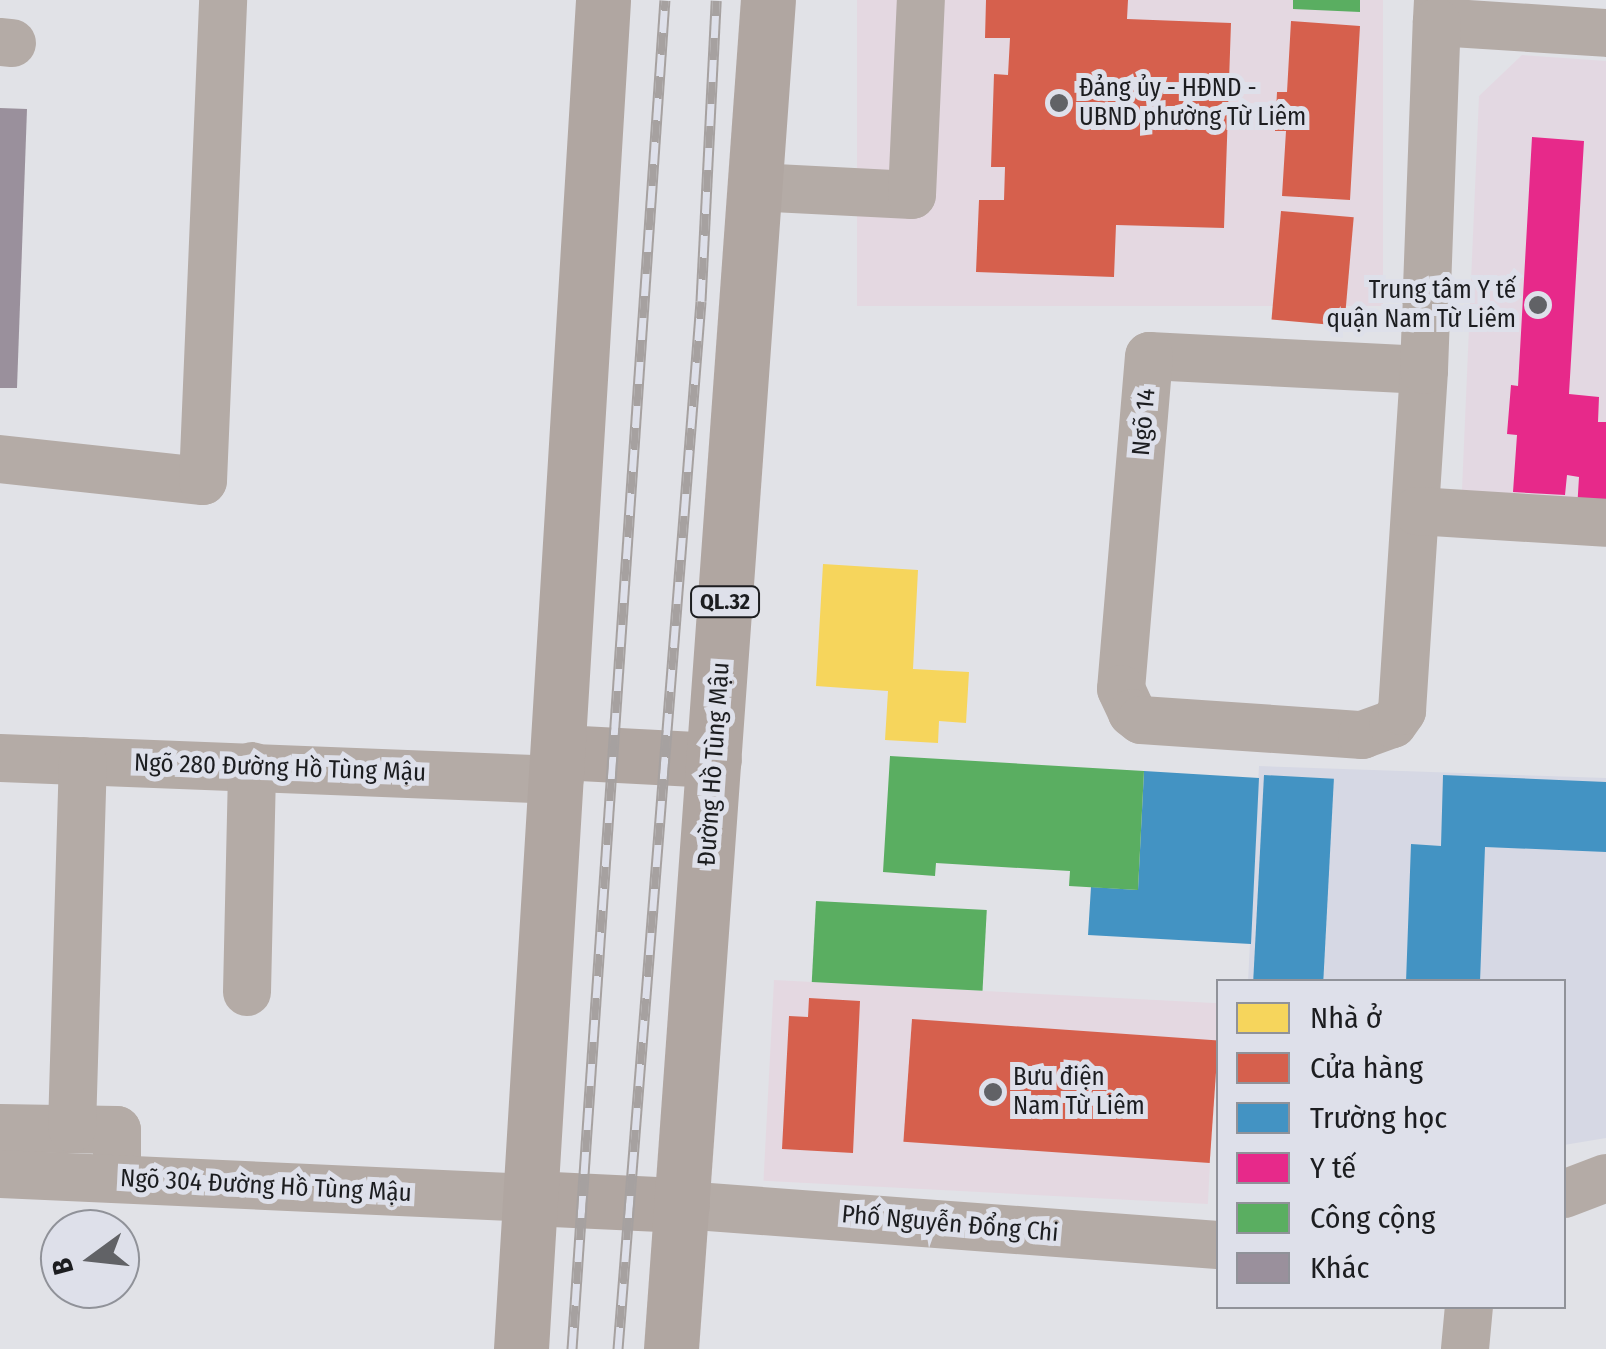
<!DOCTYPE html>
<html>
<head>
<meta charset="utf-8">
<style>
	body { margin:0 }
	#map { position:relative; width:1606px; height:1349px; overflow:hidden; background:#e1e2e7; font-family:"Fira Sans Condensed",sans-serif }
	div>[style] { position:absolute }
	.commercial>* { inset:0; background:#e4d8e1; transform-origin:0 0 }
	.built>* { inset:0; background:#d6d8e4 }
	.medical>* { inset:0; background:#e3d8e2 }
	.homes>* { inset:0; background:#f6d55c }
	.shops>* { inset:0; background:#d6604d; transform-origin:0 0 }
	.schools>* { inset:0; background:#4393c3; transform-origin:0 0 }
	.health>* { inset:0; background:#e7298a }
	.public>* { inset:0; background:#5aae61; transform-origin:0 0 }
	.building>* { inset:0; background:#9a909c }
	.minor>* { height:48px; margin:-24px; padding:0 24px; transform-origin:24px; border-radius:24px; background:#b4aba6 }
	.highway>* { height:55px; margin:-27.5px; padding:0 27.5px; transform-origin:27.5px; border-radius:27.5px; background:#b0a6a1 }
	.rail>* { height:11px; margin-top:-5.5px; transform-origin:0; background:repeating-linear-gradient(90deg,#dee0ea 0 22px,#a6a1a0 0 44px); box-sizing:border-box; border-block:2px solid #a6a1a0 }
	.dots>* { width:28px; height:28px; translate:-50% -50%; box-sizing:border-box; border:5px solid #dee0ea; border-radius:50% }
	span { translate:-50% -50%; white-space:nowrap; text-align:center; line-height:1.15; -webkit-text-stroke:10px #dee0ea; paint-order:stroke }
	.shield-label span { padding:2px 8px; background:#dee0ea; border:2px solid; border-radius:8px; -webkit-text-stroke-width:0 }
	.shield-label { font-size:22px; color:#1c1d20; font-weight:700 }
	.poi-label { font-size:25px; color:#1c1d20 }
	.left { translate:0 -50%; text-align:left }
	.right { translate:-100% -50%; text-align:right }
	.street-label { font-size:25px; color:#1c1d20 }
	.legend { position:absolute; left:1216px; top:979px; width:350px; height:330px; box-sizing:border-box; background:#dee0ea; border:2px solid #909299; margin:0; padding:12px 18px; list-style:none; font-size:30px; color:#1c1d20 }
	.legend li { display:flex; align-items:center; gap:20px; height:50px }
	.legend b { width:50px; border:2px solid #909299 }
	.north { position:absolute; left:40px; top:1209px; width:100px; height:100px; box-sizing:border-box; background:#dee0ea; border:2px solid #909299; border-radius:50%; rotate:255deg; font-size:28px; font-weight:700; line-height:40px; text-align:center; color:#1c1d20 }
	.north::after { content:''; display:block; margin:auto; width:35px; height:45px; background:#616266; clip-path:polygon(50% 0,100% 100%,50% 72%,0 100%) }
</style>
</head>
<body>
<div id="map">
	<div class="commercial">
		<i style="left:857px;top:0;width:526px;height:306px"></i>
		<i style="left:774px;top:980px;width:445px;height:201px;rotate:3deg"></i>
	</div>
	<div class="built">
		<i style="clip-path:polygon(1259px 766px,1606px 778px,1606px 1138px,1564px 1145px,1564px 982px,1248px 982px)"></i>
	</div>
	<div class="medical">
		<i style="clip-path:polygon(1522px 55px,1606px 61px,1606px 526px,1461px 513px,1479px 96px)"></i>
	</div>
	<div class="homes">
		<i style="clip-path:polygon(823px 564px,918px 570px,913px 669px,969px 672px,966px 723px,939px 721px,938px 743px,885px 740px,888px 691px,816px 686px)"></i>
	</div>
	<div class="shops">
		<i style="clip-path:polygon(986px 0,1128px 0,1127px 19px,1231px 23px,1224px 228px,1116px 225px,1114px 277px,976px 272px,979px 200px,1004px 200px,1005px 167px,991px 167px,994px 74px,1008px 75px,1010px 38px,985px 38px)"></i>
		<i style="clip-path:polygon(1291px 21px,1360px 26px,1350px 200px,1282px 196px,1286px 131px,1275px 131px,1277px 92px,1287px 92px)"></i>
		<i style="left:1281px;top:211px;width:73px;height:109px;rotate:5deg"></i>
		<i style="clip-path:polygon(809px 998px,860px 1001px,853px 1153px,782px 1149px,789px 1016px,808px 1017px)"></i>
		<i style="left:912px;top:1019px;width:307px;height:123px;rotate:4deg"></i>
	</div>
	<div class="schools">
		<i style="clip-path:polygon(1144px 771px,1259px 778px,1251px 944px,1088px 935px,1091px 887px,1138px 890px)"></i>
		<i style="left:1264px;top:775px;width:70px;height:207px;rotate:3deg"></i>
		<i style="clip-path:polygon(1443px 775px,1606px 782px,1606px 852px,1485px 847px,1480px 982px,1406px 982px,1411px 844px,1441px 846px)"></i>
	</div>
	<div class="health">
		<i style="clip-path:polygon(1532px 137px,1584px 141px,1569px 394px,1599px 397px,1598px 422px,1606px 422px,1606px 512px,1577px 510px,1579px 477px,1567px 475px,1565px 495px,1513px 492px,1517px 435px,1507px 434px,1511px 385px,1518px 386px)"></i>
	</div>
	<div class="public">
		<i style="clip-path:polygon(1293px 0,1360px 0,1360px 12px,1293px 9px)"></i>
		<i style="clip-path:polygon(890px 756px,1144px 771px,1138px 890px,1069px 886px,1070px 871px,936px 863px,935px 876px,883px 872px)"></i>
		<i style="left:816px;top:901px;width:171px;height:81px;rotate:3deg"></i>
	</div>
	<div class="building">
		<i style="clip-path:polygon(0 108px,27px 109px,17px 388px,0 388px)"></i>
	</div>
	<div class="minor">
		<i style="left:1438px;top:0;width:22px;rotate:93deg"></i>
		<i style="left:1437px;top:22px;width:169px;rotate:3.7deg"></i>
		<i style="left:0;top:42px;width:12px;rotate:5deg"></i>
		<i style="left:755px;top:187px;width:157px;rotate:2.9deg"></i>
		<i style="left:912px;top:195px;width:195px;rotate:-87.4deg"></i>
		<i style="left:1424px;top:370px;width:275px;rotate:-177.1deg"></i>
		<i style="left:1149px;top:356px;width:334px;rotate:94.8deg"></i>
		<i style="left:1121px;top:689px;width:26px;rotate:65deg"></i>
		<i style="left:1132px;top:713px;width:11px;rotate:38deg"></i>
		<i style="left:1141px;top:720px;width:222px;rotate:3.9deg"></i>
		<i style="left:1362px;top:735px;width:33px;rotate:-20deg"></i>
		<i style="left:1393px;top:724px;width:16px;rotate:-55deg"></i>
		<i style="left:1402px;top:711px;width:342px;rotate:-86.3deg"></i>
		<i style="left:1424px;top:370px;width:348px;rotate:-87.9deg"></i>
		<i style="left:0;top:459px;width:204px;rotate:6.2deg"></i>
		<i style="left:203px;top:481px;width:481px;rotate:-87.6deg"></i>
		<i style="left:1417px;top:511px;width:189px;rotate:3.6deg"></i>
		<i style="left:0;top:758px;width:560px;rotate:2.25deg"></i>
		<i style="left:247px;top:992px;width:226px;rotate:-88.7deg"></i>
		<i style="left:0;top:1128px;width:117px;rotate:1deg"></i>
		<i style="left:117px;top:1130px;width:49px;rotate:90deg"></i>
		<i style="left:72px;top:1128px;width:367px;rotate:-88.3deg"></i>
		<i style="left:0;top:1174px;width:532px;rotate:2.59deg"></i>
		<i style="left:1564px;top:1194px;width:45px;rotate:-20.9deg"></i>
		<i style="left:682px;top:1205px;width:537px;rotate:4.27deg"></i>
		<i style="left:1465px;top:1349px;width:43px;rotate:-84.7deg"></i>
	</div>
	<div class="highway">
		<i style="left:561px;top:752px;width:153px;rotate:3deg"></i>
		<i style="left:531px;top:1198px;width:151px;rotate:2.7deg"></i>
		<i style="left:521px;top:1349px;width:1351px;rotate:-86.52deg"></i>
		<i style="left:671px;top:1349px;width:1352px;rotate:-85.89deg"></i>
	</div>
	<div class="rail">
		<i style="left:572px;top:1349px;width:1352px;rotate:-86.06deg"></i>
		<i style="left:618px;top:1349px;width:1051px;rotate:-85.47deg"></i>
		<i style="left:701px;top:301px;width:301px;rotate:-87.1deg"></i>
	</div>
	<div class="dots">
		<i style="left:1059px;top:103px;background:#616266"></i>
		<i style="left:1538px;top:305px;background:#616266"></i>
		<i style="left:993px;top:1092px;background:#616266"></i>
	</div>
	<div class="shield-label">
		<span style="left:725px;top:602px">QL.32</span>
	</div>
	<div class="poi-label">
		<span class="left" style="left:1079px;top:103px">Đảng ủy - HĐND -<br>UBND phường Từ Liêm</span>
		<span class="right" style="left:1516px;top:305px">Trung tâm Y tế<br>quận Nam Từ Liêm</span>
		<span class="left" style="left:1013px;top:1092px">Bưu điện<br>Nam Từ Liêm</span>
	</div>
	<div class="street-label">
		<span style="left:1144px;top:422px;rotate:-85deg">Ngõ 14</span>
		<span style="left:714px;top:764px;rotate:-86deg">Đường Hồ Tùng Mậu</span>
		<span style="left:280px;top:768px;rotate:2deg">Ngõ 280 Đường Hồ Tùng Mậu</span>
		<span style="left:266px;top:1186px;rotate:3deg">Ngõ 304 Đường Hồ Tùng Mậu</span>
		<span style="left:950px;top:1224px;rotate:5deg">Phố Nguyễn Đổng Chi</span>
	</div>
	<ul class="legend">
	<li><b style="height:28px;background:#f6d55c"></b>Nhà ở</li>
	<li><b style="height:28px;background:#d6604d"></b>Cửa hàng</li>
	<li><b style="height:28px;background:#4393c3"></b>Trường học</li>
	<li><b style="height:28px;background:#e7298a"></b>Y tế</li>
	<li><b style="height:28px;background:#5aae61"></b>Công cộng</li>
	<li><b style="height:28px;background:#9a909c"></b>Khác</li>
	</ul>
	<div class="north">B</div>
</div>
</body>
</html>
